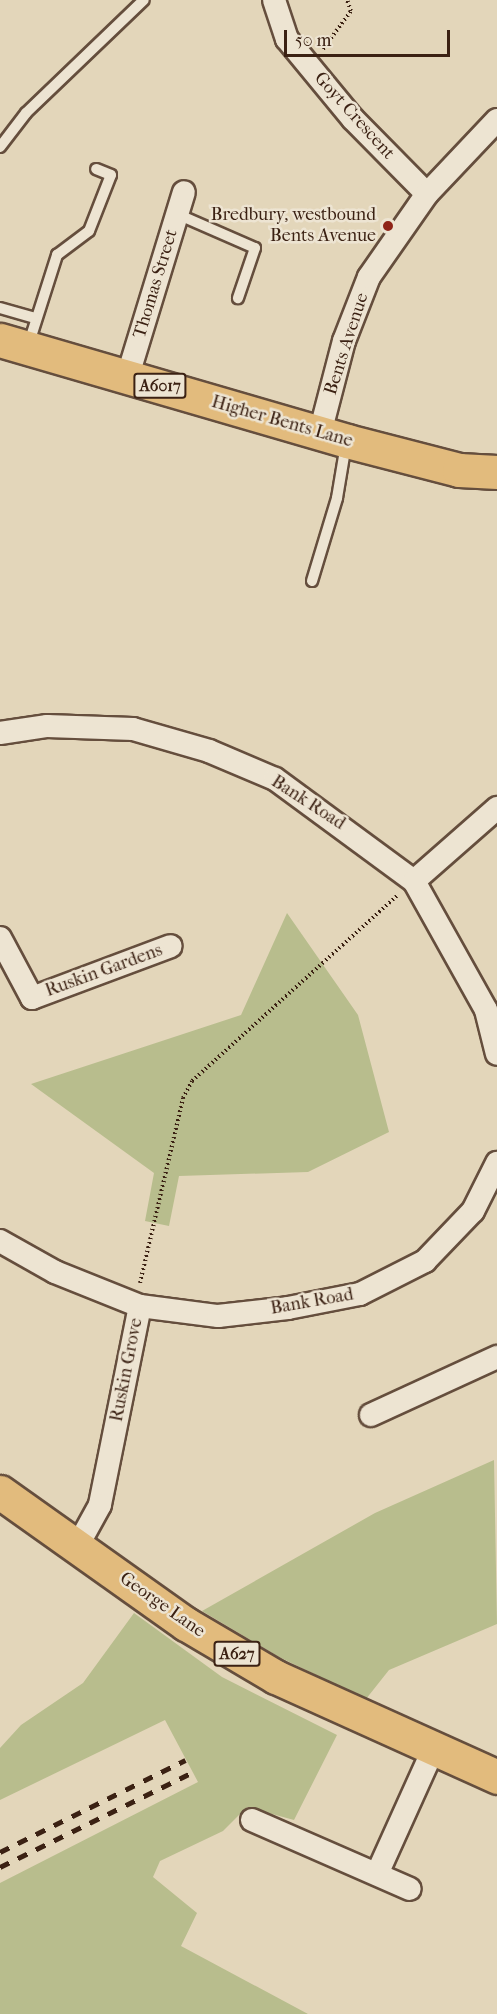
<!DOCTYPE html>
<html>
<head>
<meta charset="utf-8">
<style>
	body { margin:0 }
	#map { position:relative; width:497px; height:2014px; overflow:hidden; background:#e3d6ba; font-family:"IM FELL French Canon",serif }
	div>[style] { position:absolute }
	.green>* { inset:0; background:#b8bd8d }
	.path>* { height:4px; margin-top:-2px; transform-origin:0; background:repeating-linear-gradient(90deg,#3b2113 0 1.5px,transparent 0 4.5px) }
	.roads { filter:drop-shadow(2px 0 #654e3d) drop-shadow(-2px 0 #654e3d) drop-shadow(0 2px #654e3d) drop-shadow(0 -2px #654e3d) }
	.lane>* { height:10px; margin:-5px; padding:0 5px; transform-origin:5px; border-radius:5px; background:#ede4d2 }
	.street>* { height:22px; margin:-11px; padding:0 11px; transform-origin:11px; border-radius:11px; background:#ede4d2 }
	.primary>* { height:33px; margin:-16.5px; padding:0 16.5px; transform-origin:16.5px; border-radius:16.5px; background:#e2bb7d }
	.rail>* { height:4.5px; margin-top:-2.25px; transform-origin:0; background:repeating-linear-gradient(90deg,#3b2113 0 10px,transparent 0 20px) }
	.dots>* { width:16px; height:16px; translate:-50% -50%; box-sizing:border-box; border:3px solid #ede4d2; border-radius:50% }
	span { translate:-50% -50%; white-space:nowrap; text-align:center; line-height:1.15; -webkit-text-stroke:5px #ede4d2; paint-order:stroke }
	.shield-label span { padding:2px 4px; background:#ede4d2; border:2px solid; border-radius:4px; -webkit-text-stroke-width:0 }
	.shield-label { font-size:16px; color:#3b2113; font-weight:700 }
	.street-label { font-size:18px; color:#3b2113 }
	.poi-label { font-size:18px; color:#3b2113 }
	.right { translate:-100% -50%; text-align:right }
	.scale { position:absolute; left:284px; top:30px; width:166px; height:27px; box-sizing:border-box; border:3px solid #3b2113; border-top:0; padding-left:8px; font-size:18px; line-height:21px; white-space:nowrap; color:#3b2113; -webkit-text-stroke:4px #ede4d2; paint-order:stroke }
</style>
</head>
<body>
<div id="map">
	<div class="green">
		<i style="clip-path:polygon(287px 913px,358px 1015px,389px 1132px,308px 1172px,179px 1176px,169px 1226px,145px 1221px,154px 1173px,31px 1084px,241px 1015px)"></i>
		<i style="clip-path:polygon(494px 1460px,497px 1624px,389px 1670px,366px 1699px,279px 1657px,202px 1611px,375px 1513px)"></i>
		<i style="clip-path:polygon(134px 1613px,222px 1677px,337px 1735px,294px 1820px,247px 1807px,223px 1831px,160px 1861px,153px 1877px,197px 1913px,181px 1946px,308px 2014px,0 2014px,0 1883px,198px 1782px,165px 1720px,0 1800px,0 1748px,21px 1725px,83px 1683px)"></i>
	</div>
	<div class="path">
		<i style="left:323px;top:49px;width:47px;rotate:-53.6deg"></i>
		<i style="left:351px;top:11px;width:12px;rotate:-110deg"></i>
		<i style="left:140px;top:1283px;width:190px;rotate:-76.9deg"></i>
		<i style="left:183px;top:1098px;width:19px;rotate:-62deg"></i>
		<i style="left:192px;top:1081px;width:278px;rotate:-42.1deg"></i>
	</div>
	<div class="roads">
		<div class="lane">
			<i style="left:0;top:147px;width:43px;rotate:-52.6deg"></i>
			<i style="left:26px;top:113px;width:163px;rotate:-43.8deg"></i>
			<i style="left:177px;top:214px;width:85px;rotate:23.6deg"></i>
			<i style="left:255px;top:248px;width:53px;rotate:108.8deg"></i>
			<i style="left:0;top:308px;width:36px;rotate:16deg"></i>
			<i style="left:28px;top:346px;width:96px;rotate:-72.3deg"></i>
			<i style="left:57px;top:255px;width:40px;rotate:-37deg"></i>
			<i style="left:89px;top:231px;width:60px;rotate:-68.6deg"></i>
			<i style="left:111px;top:175px;width:16px;rotate:-158deg"></i>
			<i style="left:312px;top:581px;width:87px;rotate:-73.2deg"></i>
			<i style="left:337px;top:498px;width:55px;rotate:-80.5deg"></i>
		</div>
		<div class="street">
			<i style="left:274px;top:0;width:41px;rotate:71.6deg"></i>
			<i style="left:287px;top:39px;width:104px;rotate:50.5deg"></i>
			<i style="left:353px;top:119px;width:105px;rotate:45.4deg"></i>
			<i style="left:128px;top:375px;width:191px;rotate:-73deg"></i>
			<i style="left:320px;top:433px;width:95px;rotate:-75.4deg"></i>
			<i style="left:344px;top:341px;width:69px;rotate:-68.7deg"></i>
			<i style="left:369px;top:277px;width:101px;rotate:-55.1deg"></i>
			<i style="left:427px;top:194px;width:102px;rotate:-46.6deg"></i>
			<i style="left:0;top:733px;width:48px;rotate:-8.5deg"></i>
			<i style="left:47px;top:726px;width:86px;rotate:2deg"></i>
			<i style="left:133px;top:729px;width:79px;rotate:16.1deg"></i>
			<i style="left:209px;top:751px;width:72px;rotate:23deg"></i>
			<i style="left:275px;top:779px;width:172px;rotate:36.3deg"></i>
			<i style="left:414px;top:881px;width:148px;rotate:60.8deg"></i>
			<i style="left:486px;top:1010px;width:45px;rotate:76deg"></i>
			<i style="left:414px;top:881px;width:111px;rotate:-41.3deg"></i>
			<i style="left:0;top:938px;width:68px;rotate:61.9deg"></i>
			<i style="left:32px;top:998px;width:148px;rotate:-20.5deg"></i>
			<i style="left:0;top:1241px;width:63px;rotate:29.4deg"></i>
			<i style="left:55px;top:1272px;width:92px;rotate:21.8deg"></i>
			<i style="left:140px;top:1306px;width:203px;rotate:101.4deg"></i>
			<i style="left:100px;top:1505px;width:46px;rotate:118.8deg"></i>
			<i style="left:140px;top:1306px;width:79px;rotate:7.3deg"></i>
			<i style="left:218px;top:1316px;width:70px;rotate:-6.5deg"></i>
			<i style="left:288px;top:1308px;width:73px;rotate:-11deg"></i>
			<i style="left:360px;top:1294px;width:73px;rotate:-26.9deg"></i>
			<i style="left:425px;top:1261px;width:69px;rotate:-46.2deg"></i>
			<i style="left:473px;top:1211px;width:54px;rotate:-63.4deg"></i>
			<i style="left:371px;top:1415px;width:139px;rotate:-24.7deg"></i>
			<i style="left:252px;top:1820px;width:172px;rotate:23.6deg"></i>
			<i style="left:377px;top:1874px;width:138px;rotate:-65.7deg"></i>
		</div>
		<div class="primary">
			<i style="left:0;top:340px;width:361px;rotate:16.2deg"></i>
			<i style="left:347px;top:441px;width:116px;rotate:14.5deg"></i>
			<i style="left:459px;top:470px;width:38px;rotate:3deg"></i>
			<i style="left:0;top:1492px;width:228px;rotate:35.4deg"></i>
			<i style="left:186px;top:1624px;width:104px;rotate:30.5deg"></i>
			<i style="left:276px;top:1677px;width:243px;rotate:24.3deg"></i>
		</div>
	</div>
	<div class="rail">
		<i style="left:0;top:1852px;width:207px;rotate:-26.4deg"></i>
		<i style="left:0;top:1867px;width:215px;rotate:-26.2deg"></i>
	</div>
	<div class="dots">
		<i style="left:388px;top:226px;background:#8f2418"></i>
	</div>
	<div class="shield-label">
		<span style="left:160px;top:386px">A6017</span>
		<span style="left:237px;top:1654px">A627</span>
	</div>
	<div class="street-label">
		<span style="left:354px;top:116px;rotate:48deg">Goyt Crescent</span>
		<span style="left:156px;top:284px;rotate:-73deg">Thomas Street</span>
		<span style="left:347px;top:344px;rotate:-72deg">Bents Avenue</span>
		<span style="left:282px;top:422px;rotate:16deg">Higher Bents Lane</span>
		<span style="left:308px;top:803px;rotate:33deg">Bank Road</span>
		<span style="left:104px;top:971px;rotate:-20deg">Ruskin Gardens</span>
		<span style="left:312px;top:1302px;rotate:-10deg">Bank Road</span>
		<span style="left:127px;top:1370px;rotate:-79deg">Ruskin Grove</span>
		<span style="left:162px;top:1605px;rotate:35deg">George Lane</span>
	</div>
	<div class="poi-label">
		<span class="right" style="left:376px;top:226px">Bredbury, westbound<br>Bents Avenue</span>
	</div>
	<div class="scale">50 m</div>
</div>
</body>
</html>
